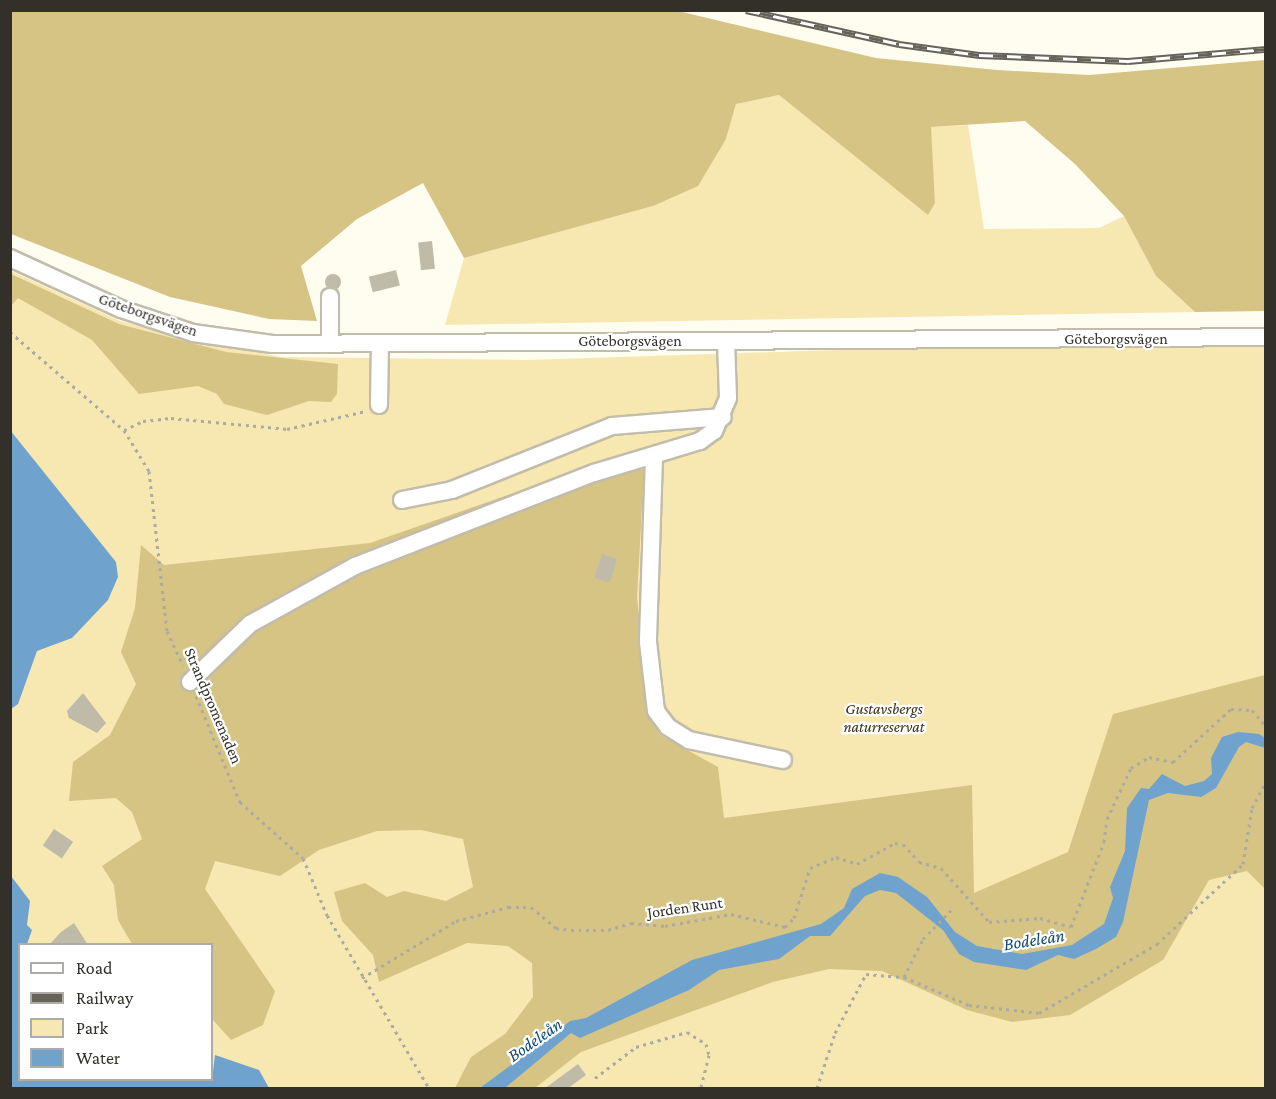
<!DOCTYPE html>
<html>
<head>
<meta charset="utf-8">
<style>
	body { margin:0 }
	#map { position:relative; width:1276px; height:1099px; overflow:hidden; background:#fffcf0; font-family:"Crimson Pro",serif }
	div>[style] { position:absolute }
	.green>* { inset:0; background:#f7e7b1 }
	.forest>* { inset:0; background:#d6c485 }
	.water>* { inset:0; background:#70a2ce }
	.building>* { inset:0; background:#c0bba8; transform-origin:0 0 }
	.round { border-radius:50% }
	.path>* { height:3px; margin-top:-1.5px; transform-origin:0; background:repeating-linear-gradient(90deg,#adaba1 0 3px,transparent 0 7.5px) }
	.roads { filter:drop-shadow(2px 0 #c2bcaa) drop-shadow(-2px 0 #c2bcaa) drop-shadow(0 2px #c2bcaa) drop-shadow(0 -2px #c2bcaa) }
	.minor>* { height:16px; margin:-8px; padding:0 8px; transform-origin:8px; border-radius:8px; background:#fff }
	.rail>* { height:7px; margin-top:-3.5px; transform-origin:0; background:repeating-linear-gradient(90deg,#fff 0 14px,#66635b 0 28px); box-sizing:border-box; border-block:2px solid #66635b }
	span { translate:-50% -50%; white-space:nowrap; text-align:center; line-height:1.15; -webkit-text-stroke:4.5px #fff; paint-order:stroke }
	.street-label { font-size:16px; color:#323029 }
	.park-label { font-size:16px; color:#393114; font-style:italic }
	.water-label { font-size:18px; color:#0e4972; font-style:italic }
	.frame { position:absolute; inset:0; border:12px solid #323029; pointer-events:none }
	.legend { position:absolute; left:18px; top:943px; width:195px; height:138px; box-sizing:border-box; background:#fff; border:2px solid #adaca9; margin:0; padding:8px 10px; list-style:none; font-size:18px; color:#323029 }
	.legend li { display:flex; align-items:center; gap:12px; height:30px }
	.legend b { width:30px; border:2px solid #adaca9 }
</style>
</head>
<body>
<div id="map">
	<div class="green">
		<i style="clip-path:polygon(779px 95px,928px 214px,935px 203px,930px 127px,968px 125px,984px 229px,1099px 228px,1124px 216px,1156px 276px,1195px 312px,445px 325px,464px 258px,653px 206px,726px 139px,736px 104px)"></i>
		<i style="clip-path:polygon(evenodd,11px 271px,120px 321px,280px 357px,528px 360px,1265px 336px,1265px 1088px,11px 1088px,11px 271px,20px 944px,212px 944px,212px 1080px,20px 1080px,20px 944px)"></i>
	</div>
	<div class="forest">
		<i style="clip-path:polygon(678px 11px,876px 58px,997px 70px,1089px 75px,1265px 60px,1265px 311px,1195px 312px,1156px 276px,1124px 216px,1075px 164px,1025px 121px,931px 127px,935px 203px,928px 215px,779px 95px,736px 104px,726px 139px,698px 186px,653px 206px,464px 258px,423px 183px,357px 219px,301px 266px,317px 321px,269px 319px,170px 297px,11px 234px,11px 11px)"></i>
		<i style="clip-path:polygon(11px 274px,119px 324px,226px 352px,338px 364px,337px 394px,331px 402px,309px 401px,267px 415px,224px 404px,217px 394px,198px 386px,139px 394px,92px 340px,18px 298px,11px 306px)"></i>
		<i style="clip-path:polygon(629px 453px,644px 471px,637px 597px,649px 716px,660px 735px,718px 767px,724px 818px,972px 785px,974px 893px,1068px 852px,1113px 714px,1265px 675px,1265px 889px,1247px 871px,1209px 880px,1163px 960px,1070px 1015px,1012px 1022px,967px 1010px,882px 971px,829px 969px,773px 982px,581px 1052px,535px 1088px,455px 1088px,471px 1057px,505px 1034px,533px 997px,532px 963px,508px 946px,467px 943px,379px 982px,373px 955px,342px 921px,334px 892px,365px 883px,387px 897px,404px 891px,446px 901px,473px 887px,463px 839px,421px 830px,377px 831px,319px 850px,280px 876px,215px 861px,205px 889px,275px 991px,263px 1025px,231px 1040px,212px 1019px,212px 944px,132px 944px,118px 920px,114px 885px,102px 866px,142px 839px,132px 812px,116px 798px,69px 801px,73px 762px,110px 735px,136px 684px,121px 652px,135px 608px,141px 545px,164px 565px,370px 543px)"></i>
	</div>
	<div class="water">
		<i style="clip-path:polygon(10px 430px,116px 562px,118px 577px,108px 600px,72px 638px,37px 651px,18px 704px,11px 709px)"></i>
		<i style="clip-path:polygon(1238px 732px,1259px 734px,1265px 738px,1265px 748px,1246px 742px,1239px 747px,1216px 788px,1201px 797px,1168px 793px,1149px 800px,1123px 922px,1116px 937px,1096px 949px,1074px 959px,1058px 955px,1026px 970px,974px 962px,959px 954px,943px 930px,896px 893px,880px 890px,865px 896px,830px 936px,810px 936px,779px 959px,719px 970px,689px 990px,580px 1038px,571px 1033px,505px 1088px,480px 1088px,570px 1021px,586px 1018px,692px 960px,821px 924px,844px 908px,852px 889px,880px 873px,898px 877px,927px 897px,955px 932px,977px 946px,1022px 954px,1072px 945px,1104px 924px,1113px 898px,1110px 887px,1125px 851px,1127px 808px,1141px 788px,1149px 789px,1162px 774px,1185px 786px,1204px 781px,1212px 774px,1211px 758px,1222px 737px)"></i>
		<i style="clip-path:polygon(11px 876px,30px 901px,27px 925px,32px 930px,27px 944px,20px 944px,20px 1080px,212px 1080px,215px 1055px,259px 1070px,269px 1088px,11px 1088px)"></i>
	</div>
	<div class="building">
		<i style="left:432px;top:241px;width:28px;height:14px;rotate:84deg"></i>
		<i style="left:396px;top:270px;width:16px;height:28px;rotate:76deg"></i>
		<i class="round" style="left:325px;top:274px;width:16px;height:16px"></i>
		<i style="left:602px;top:554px;width:16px;height:25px;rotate:18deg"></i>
		<i style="clip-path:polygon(83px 693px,106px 723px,97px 733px,69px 718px,67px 711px)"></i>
		<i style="left:54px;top:829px;width:23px;height:20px;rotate:34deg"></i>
		<i style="clip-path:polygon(74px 923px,88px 945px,49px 945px,61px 932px)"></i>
		<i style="clip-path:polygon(578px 1064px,586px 1075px,567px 1089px,544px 1089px)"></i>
	</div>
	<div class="path">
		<i style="left:10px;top:332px;width:150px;rotate:40.7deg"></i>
		<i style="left:124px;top:430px;width:48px;rotate:58.6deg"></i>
		<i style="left:149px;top:471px;width:161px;rotate:83.6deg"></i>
		<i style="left:167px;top:631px;width:38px;rotate:65deg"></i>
		<i style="left:124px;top:430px;width:21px;rotate:-25deg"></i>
		<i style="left:143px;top:421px;width:28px;rotate:-6deg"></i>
		<i style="left:171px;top:418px;width:117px;rotate:5.4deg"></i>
		<i style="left:287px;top:429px;width:81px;rotate:-12.8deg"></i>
		<i style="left:196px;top:696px;width:115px;rotate:67.5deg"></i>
		<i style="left:240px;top:802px;width:84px;rotate:41.6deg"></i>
		<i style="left:303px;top:858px;width:62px;rotate:67.2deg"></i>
		<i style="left:327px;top:915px;width:201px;rotate:59.5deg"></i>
		<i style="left:904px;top:977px;width:42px;rotate:-63.4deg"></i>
		<i style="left:923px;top:939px;width:45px;rotate:-45.9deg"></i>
		<i style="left:362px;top:978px;width:110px;rotate:-31.2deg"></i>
		<i style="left:456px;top:921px;width:54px;rotate:-15.1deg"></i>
		<i style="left:508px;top:907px;width:23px"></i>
		<i style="left:531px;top:907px;width:33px;rotate:40deg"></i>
		<i style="left:556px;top:928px;width:15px;rotate:8deg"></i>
		<i style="left:571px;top:930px;width:37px"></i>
		<i style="left:608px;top:930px;width:24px;rotate:-17deg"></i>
		<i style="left:631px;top:923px;width:34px;rotate:5deg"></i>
		<i style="left:665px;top:926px;width:67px;rotate:-10.3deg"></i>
		<i style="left:731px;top:914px;width:56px;rotate:13.5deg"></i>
		<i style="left:785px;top:927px;width:13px;rotate:-45deg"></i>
		<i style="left:794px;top:918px;width:52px;rotate:-72.3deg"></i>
		<i style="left:810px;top:868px;width:28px;rotate:-23deg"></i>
		<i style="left:836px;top:857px;width:22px;rotate:18deg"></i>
		<i style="left:857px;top:864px;width:43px;rotate:-28.9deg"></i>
		<i style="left:895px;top:843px;width:8px;rotate:7deg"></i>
		<i style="left:903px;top:844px;width:24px;rotate:48deg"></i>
		<i style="left:919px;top:862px;width:23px;rotate:15deg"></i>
		<i style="left:941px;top:868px;width:72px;rotate:48.4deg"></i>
		<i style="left:989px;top:922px;width:51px;rotate:-4.5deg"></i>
		<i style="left:1040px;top:918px;width:32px;rotate:16deg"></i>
		<i style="left:1071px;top:927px;width:91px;rotate:-68.8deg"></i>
		<i style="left:1104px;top:842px;width:23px;rotate:-83deg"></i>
		<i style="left:1107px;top:819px;width:56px;rotate:-64.8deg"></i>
		<i style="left:1131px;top:768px;width:21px;rotate:-31deg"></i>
		<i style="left:1149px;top:757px;width:25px;rotate:12deg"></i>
		<i style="left:1173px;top:762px;width:79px;rotate:-42.4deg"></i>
		<i style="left:1231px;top:709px;width:21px;rotate:3deg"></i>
		<i style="left:1252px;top:710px;width:21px;rotate:49deg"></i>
		<i style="left:595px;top:1078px;width:51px;rotate:-37.1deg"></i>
		<i style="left:636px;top:1047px;width:53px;rotate:-16.4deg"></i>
		<i style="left:687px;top:1032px;width:22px;rotate:32deg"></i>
		<i style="left:706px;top:1044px;width:11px;rotate:75deg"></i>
		<i style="left:709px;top:1055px;width:34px;rotate:104deg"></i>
		<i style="left:817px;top:1088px;width:58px;rotate:-71.9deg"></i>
		<i style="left:835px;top:1033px;width:67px;rotate:-62.3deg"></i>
		<i style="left:866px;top:974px;width:38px;rotate:5deg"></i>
		<i style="left:904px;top:977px;width:71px;rotate:23.3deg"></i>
		<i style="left:969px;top:1005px;width:70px;rotate:6.5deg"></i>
		<i style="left:1039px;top:1013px;width:137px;rotate:-30.3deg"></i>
		<i style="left:1157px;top:944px;width:117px;rotate:-42.9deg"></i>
		<i style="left:1243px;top:864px;width:57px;rotate:-80.9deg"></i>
		<i style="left:1252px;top:808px;width:30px;rotate:-62deg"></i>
	</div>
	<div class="roads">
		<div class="minor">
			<i style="left:10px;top:258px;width:122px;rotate:24.7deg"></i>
			<i style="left:121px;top:309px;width:76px;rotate:18.4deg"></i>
			<i style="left:193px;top:333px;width:80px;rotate:7.9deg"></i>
			<i style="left:272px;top:344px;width:994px;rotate:-0.4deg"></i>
			<i style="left:330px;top:297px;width:47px;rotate:90deg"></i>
			<i style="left:379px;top:405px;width:62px;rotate:-89.1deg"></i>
			<i style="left:654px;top:458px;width:184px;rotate:91.9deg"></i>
			<i style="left:648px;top:642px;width:69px;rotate:83.4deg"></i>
			<i style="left:656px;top:711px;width:20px;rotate:53deg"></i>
			<i style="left:668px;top:727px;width:25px;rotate:32deg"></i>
			<i style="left:689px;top:740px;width:96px;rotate:12deg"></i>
			<i style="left:402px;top:500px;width:51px;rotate:-11.3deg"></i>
			<i style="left:452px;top:490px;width:172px;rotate:-21.8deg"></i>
			<i style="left:612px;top:426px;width:111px;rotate:-4.6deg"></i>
			<i style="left:190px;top:682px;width:83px;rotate:-44deg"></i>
			<i style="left:250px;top:624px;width:120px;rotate:-28.9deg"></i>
			<i style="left:355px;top:566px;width:256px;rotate:-21.3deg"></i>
			<i style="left:594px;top:473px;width:111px;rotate:-16.8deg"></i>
			<i style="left:700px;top:441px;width:17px;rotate:-36deg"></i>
			<i style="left:714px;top:431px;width:36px;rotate:-67deg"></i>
			<i style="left:728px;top:398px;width:57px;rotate:-92deg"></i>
		</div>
	</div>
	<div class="rail">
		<i style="left:746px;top:10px;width:157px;rotate:12.5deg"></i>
		<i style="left:899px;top:44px;width:81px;rotate:7.8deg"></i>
		<i style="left:979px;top:55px;width:149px;rotate:2.3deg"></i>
		<i style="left:1128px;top:61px;width:139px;rotate:-5deg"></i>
	</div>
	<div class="street-label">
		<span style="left:148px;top:315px;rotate:19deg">Göteborgsvägen</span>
		<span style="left:1116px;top:339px">Göteborgsvägen</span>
		<span style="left:630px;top:341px">Göteborgsvägen</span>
		<span style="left:213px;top:706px;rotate:67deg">Strandpromenaden</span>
		<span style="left:685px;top:908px;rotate:-8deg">Jorden Runt</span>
	</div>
	<div class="park-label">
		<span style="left:884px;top:718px">Gustavsbergs<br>naturreservat</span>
	</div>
	<div class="water-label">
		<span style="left:1034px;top:940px;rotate:-9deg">Bodeleån</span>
		<span style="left:535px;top:1040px;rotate:-35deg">Bodeleån</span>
	</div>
	<div class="frame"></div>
	<ul class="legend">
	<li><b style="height:8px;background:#fff"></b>Road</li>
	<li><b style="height:8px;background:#66635b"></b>Railway</li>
	<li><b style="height:16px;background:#f7e7b1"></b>Park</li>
	<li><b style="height:16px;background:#70a2ce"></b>Water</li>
	</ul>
</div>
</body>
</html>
